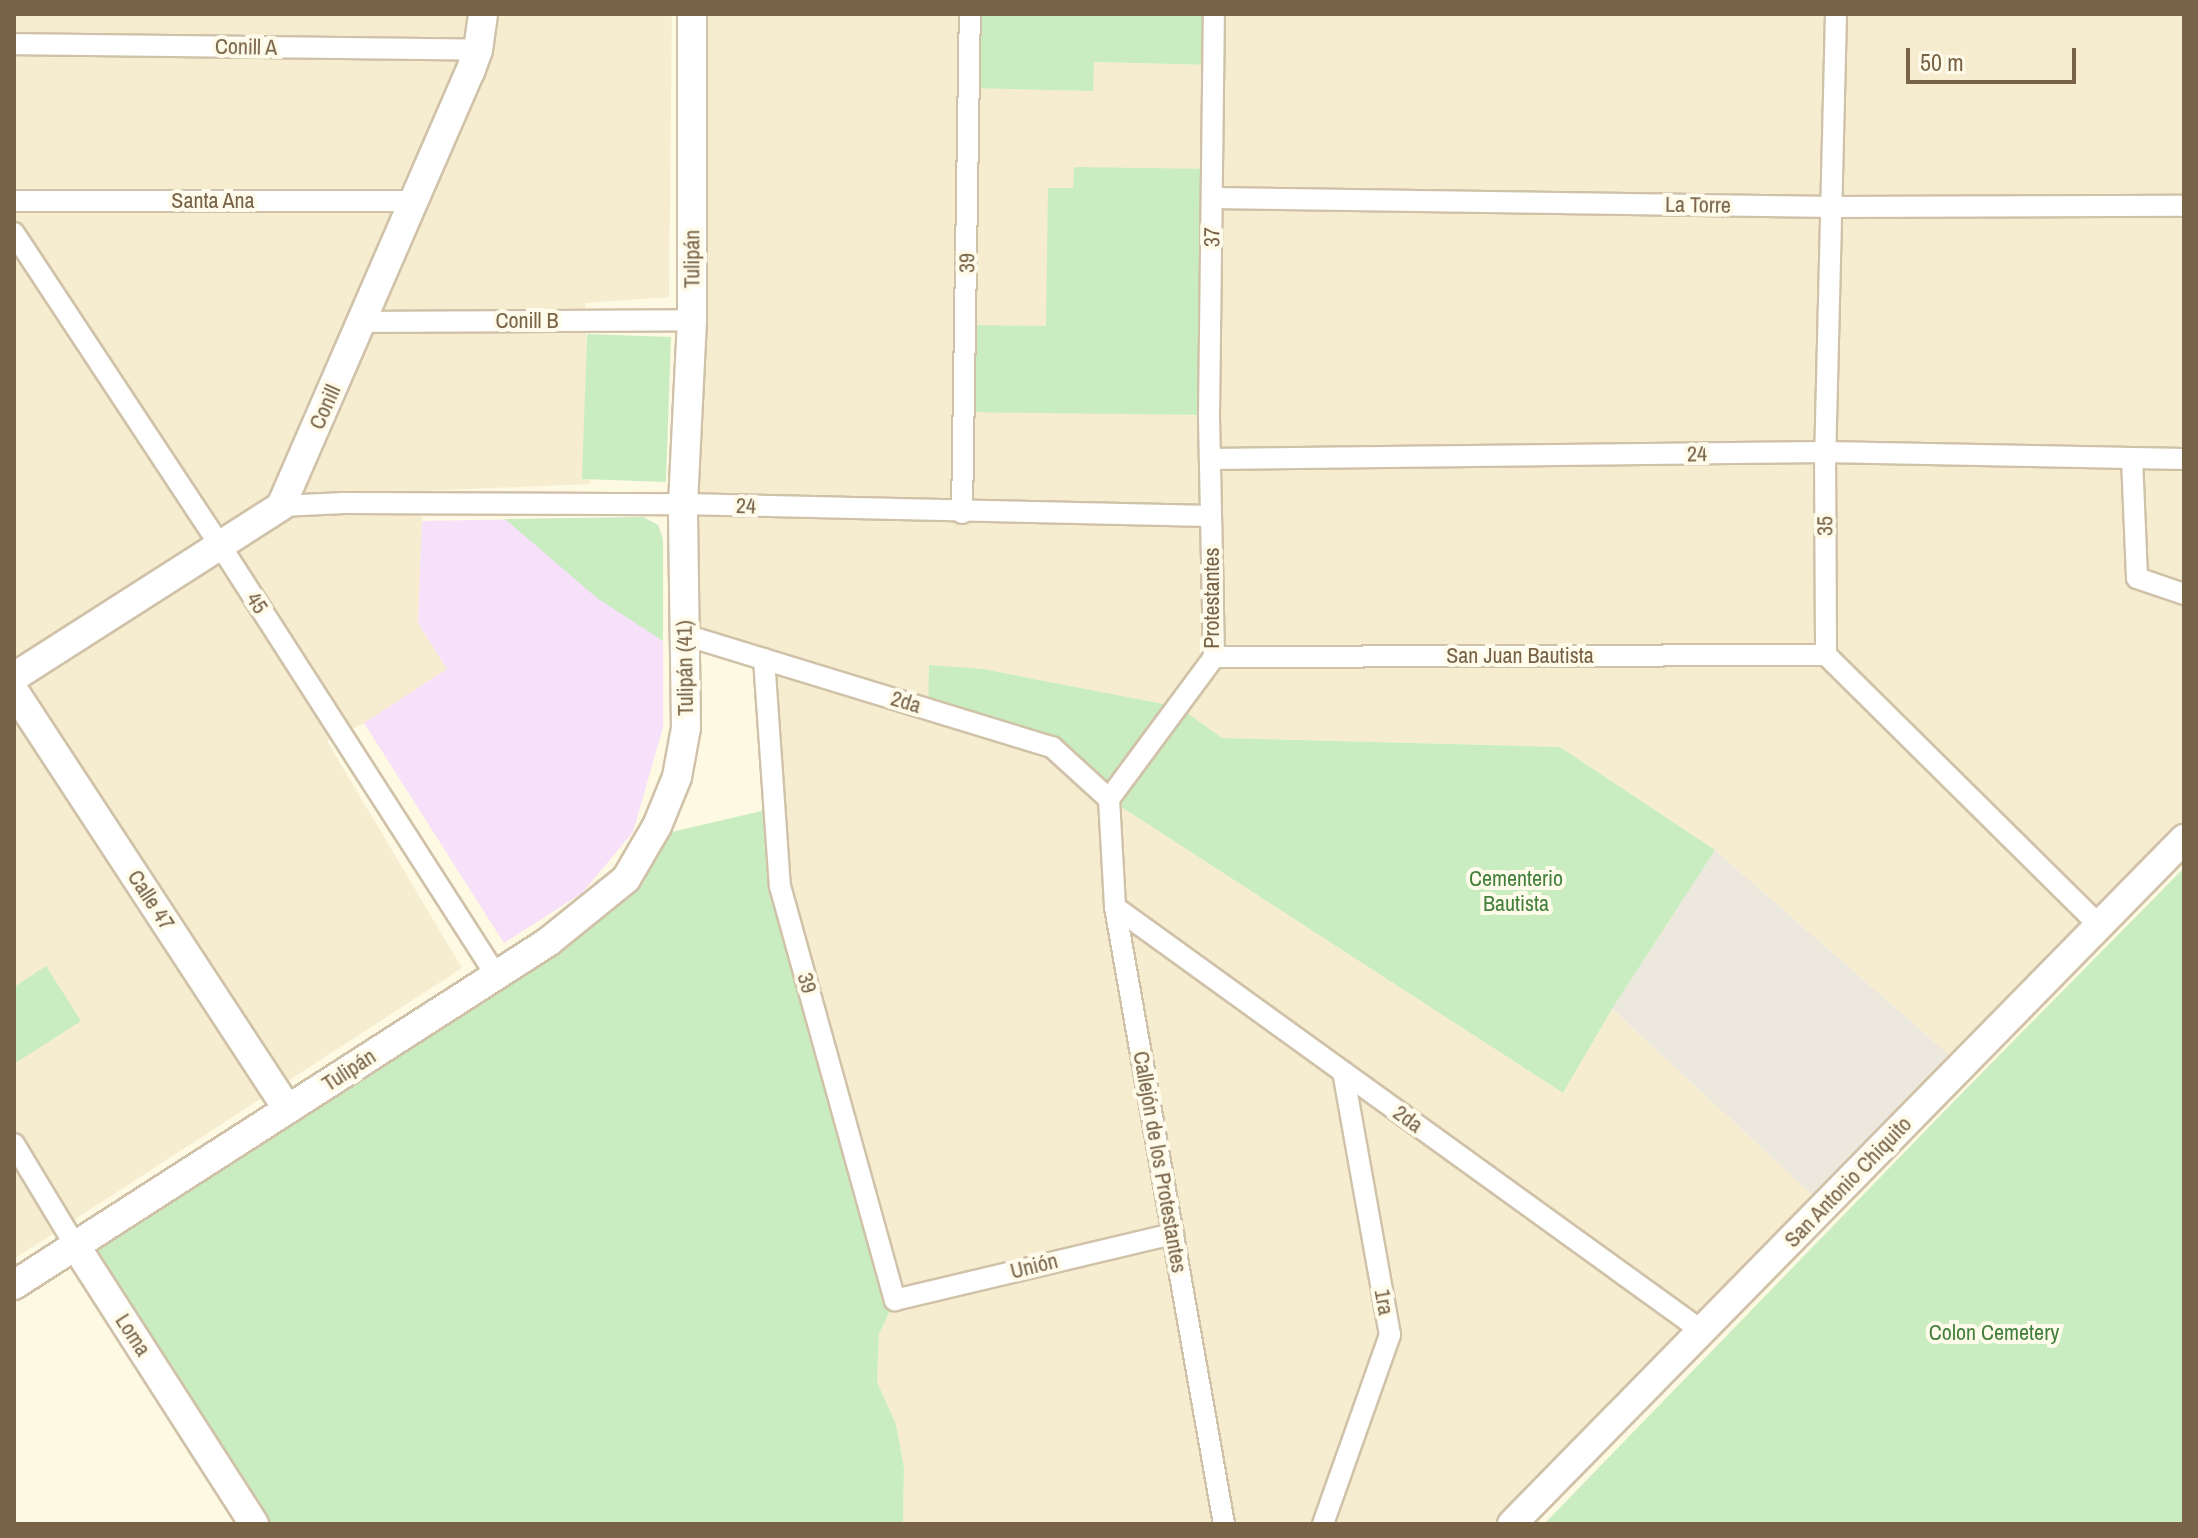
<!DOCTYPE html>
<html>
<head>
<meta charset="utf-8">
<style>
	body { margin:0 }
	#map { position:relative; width:2198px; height:1538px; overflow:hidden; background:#fef9e3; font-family:"Archivo Narrow",sans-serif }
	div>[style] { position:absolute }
	.residential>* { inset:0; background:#f6edd1 }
	.industrial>* { inset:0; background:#ede8de }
	.education>* { inset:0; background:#f6e0fa }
	.green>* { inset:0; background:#c9edc0; transform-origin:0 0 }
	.roads { filter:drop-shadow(2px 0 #d0c2a9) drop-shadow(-2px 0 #d0c2a9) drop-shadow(0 2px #d0c2a9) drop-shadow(0 -2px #d0c2a9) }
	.street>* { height:20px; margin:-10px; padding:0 10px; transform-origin:10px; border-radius:10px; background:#fff }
	.secondary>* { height:28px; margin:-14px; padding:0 14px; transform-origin:14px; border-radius:14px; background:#fff }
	span { translate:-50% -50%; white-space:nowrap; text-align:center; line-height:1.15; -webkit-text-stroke:8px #fffbeb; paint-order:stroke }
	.street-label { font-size:22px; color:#786347 }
	.park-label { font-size:22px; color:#43803d }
	.frame { position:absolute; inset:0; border:16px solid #786347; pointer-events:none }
	.scale { position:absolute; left:1906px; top:48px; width:170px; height:36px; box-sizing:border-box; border:4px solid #786347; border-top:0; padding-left:10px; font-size:24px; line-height:28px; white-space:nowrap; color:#786347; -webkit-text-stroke:6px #fffbeb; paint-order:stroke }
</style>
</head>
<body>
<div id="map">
	<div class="residential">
		<i style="clip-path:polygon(14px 14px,672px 14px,669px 297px,585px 303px,590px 484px,420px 491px,422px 521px,418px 623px,447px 669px,364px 723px,327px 741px,462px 968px,14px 1259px)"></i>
		<i style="clip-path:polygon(692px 14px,970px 14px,969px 88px,1092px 91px,1093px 62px,1212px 65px,1214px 14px,2184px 14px,2184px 839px,1962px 1066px,1715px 850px,1560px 747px,1222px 738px,1179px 707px,983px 669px,929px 666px,1052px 747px,1109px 799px,1563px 1093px,1612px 1009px,1824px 1206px,1512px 1524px,903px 1524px,904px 1468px,896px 1424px,877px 1382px,879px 1334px,895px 1300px,780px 886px,764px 659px,685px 635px)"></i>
	</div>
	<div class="industrial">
		<i style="clip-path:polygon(1715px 850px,1962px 1066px,1824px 1206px,1612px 1009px)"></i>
	</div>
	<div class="education">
		<i style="clip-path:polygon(643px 517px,658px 525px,663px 539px,663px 727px,633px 832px,582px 893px,504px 943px,364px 723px,447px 669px,418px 623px,422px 521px)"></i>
	</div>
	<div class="green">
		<i style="clip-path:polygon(970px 14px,1214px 14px,1212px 65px,1094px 62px,1093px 91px,968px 88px)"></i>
		<i style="clip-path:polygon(1074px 167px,1213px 169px,1209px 415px,965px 412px,967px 325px,1046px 326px,1048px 188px,1073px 188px)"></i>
		<i style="left:671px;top:337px;width:145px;height:84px;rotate:92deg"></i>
		<i style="clip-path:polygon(643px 517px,658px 525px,663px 539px,663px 641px,597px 598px,505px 519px)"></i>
		<i style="clip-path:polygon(929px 665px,983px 669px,1179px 707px,1222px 738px,1560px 747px,1715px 850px,1612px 1009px,1563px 1093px,1109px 799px,1052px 747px,928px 709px)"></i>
		<i style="clip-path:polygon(775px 808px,780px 886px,895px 1300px,879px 1334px,877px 1382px,896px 1424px,904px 1468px,903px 1524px,254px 1524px,75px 1245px,548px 942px,650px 837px)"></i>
		<i style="clip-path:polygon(2184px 868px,2184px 1524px,1544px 1524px,1961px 1094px)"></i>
		<i style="clip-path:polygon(46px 966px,81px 1021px,14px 1064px,14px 987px)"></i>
	</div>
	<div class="roads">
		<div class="street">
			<i style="left:1836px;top:14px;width:438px;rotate:91.4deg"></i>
			<i style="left:1825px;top:452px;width:203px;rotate:89.7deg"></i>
			<i style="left:1826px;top:655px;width:384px;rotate:44.7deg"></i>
			<i style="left:14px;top:44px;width:464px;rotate:0.7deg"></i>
			<i style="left:1212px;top:198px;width:622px;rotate:0.83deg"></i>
			<i style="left:1834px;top:207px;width:350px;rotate:-0.2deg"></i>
			<i style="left:14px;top:201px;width:398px"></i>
			<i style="left:14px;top:233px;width:374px;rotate:56.6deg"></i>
			<i style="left:220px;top:545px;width:511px;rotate:57.31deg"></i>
			<i style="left:363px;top:322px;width:329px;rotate:-0.3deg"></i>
			<i style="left:2132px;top:458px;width:120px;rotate:87.6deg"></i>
			<i style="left:2137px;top:578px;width:50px;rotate:18.8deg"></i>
			<i style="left:1210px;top:459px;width:615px;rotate:-0.65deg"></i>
			<i style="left:1825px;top:452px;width:359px;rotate:1.1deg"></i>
			<i style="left:281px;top:506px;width:63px;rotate:-2.7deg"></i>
			<i style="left:344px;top:503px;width:339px;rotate:0.2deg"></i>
			<i style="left:683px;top:504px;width:528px;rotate:1.3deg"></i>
			<i style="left:962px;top:513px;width:499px;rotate:-89.1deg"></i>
			<i style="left:685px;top:635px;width:384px;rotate:17deg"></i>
			<i style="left:1052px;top:747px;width:77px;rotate:42.4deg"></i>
			<i style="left:1214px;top:657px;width:612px;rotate:-0.19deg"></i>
			<i style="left:764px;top:659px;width:228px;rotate:86deg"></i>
			<i style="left:780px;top:886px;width:430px;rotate:74.5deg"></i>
			<i style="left:895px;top:1300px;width:286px;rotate:-13.4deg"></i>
			<i style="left:1109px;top:799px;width:177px;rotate:-53.5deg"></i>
			<i style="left:1214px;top:657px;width:242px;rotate:-91.2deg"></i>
			<i style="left:1209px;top:415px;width:401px;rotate:-89.3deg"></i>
			<i style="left:1109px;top:799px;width:108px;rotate:86.8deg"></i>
			<i style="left:1115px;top:907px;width:627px;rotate:79.98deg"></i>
			<i style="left:1115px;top:907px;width:724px;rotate:35.84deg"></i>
			<i style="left:14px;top:1144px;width:118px;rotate:58.9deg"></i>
			<i style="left:1323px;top:1524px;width:201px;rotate:-70.5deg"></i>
			<i style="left:1390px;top:1335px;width:267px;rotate:-100.1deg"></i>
		</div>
		<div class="secondary">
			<i style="left:14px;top:677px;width:317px;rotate:-32.6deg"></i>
			<i style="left:281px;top:506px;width:473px;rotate:-66.5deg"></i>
			<i style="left:470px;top:72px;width:23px;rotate:-70deg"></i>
			<i style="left:478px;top:50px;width:36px;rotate:-82deg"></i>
			<i style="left:14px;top:691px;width:500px;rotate:56.8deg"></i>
			<i style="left:75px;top:1245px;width:331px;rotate:57.3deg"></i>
			<i style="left:14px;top:1285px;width:635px;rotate:-32.71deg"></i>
			<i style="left:548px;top:942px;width:100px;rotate:-38.9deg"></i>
			<i style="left:626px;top:879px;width:61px;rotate:-59.7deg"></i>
			<i style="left:657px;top:826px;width:53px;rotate:-67.8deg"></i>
			<i style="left:677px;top:777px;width:50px;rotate:-79.6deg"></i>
			<i style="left:686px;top:728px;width:224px;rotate:-90.8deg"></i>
			<i style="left:683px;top:504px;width:184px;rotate:-87.2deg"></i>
			<i style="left:692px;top:320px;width:306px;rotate:-90deg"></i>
			<i style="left:1512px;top:1524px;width:960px;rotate:-45.55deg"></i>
		</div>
	</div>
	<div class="street-label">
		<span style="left:246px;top:47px;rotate:1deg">Conill A</span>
		<span style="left:213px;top:201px">Santa Ana</span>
		<span style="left:1698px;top:205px;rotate:1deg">La Torre</span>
		<span style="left:1212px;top:237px;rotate:-89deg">37</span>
		<span style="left:692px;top:259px;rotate:-90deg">Tulipán</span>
		<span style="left:967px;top:263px;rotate:-90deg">39</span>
		<span style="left:527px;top:321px">Conill B</span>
		<span style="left:325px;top:407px;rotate:-66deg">Conill</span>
		<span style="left:1697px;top:454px;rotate:-1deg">24</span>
		<span style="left:746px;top:506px;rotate:2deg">24</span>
		<span style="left:1825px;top:526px;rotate:-90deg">35</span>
		<span style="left:1212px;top:598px;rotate:-90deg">Protestantes</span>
		<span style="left:257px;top:603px;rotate:57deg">45</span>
		<span style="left:1520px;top:656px">San Juan Bautista</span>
		<span style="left:685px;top:668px;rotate:-91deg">Tulipán (41)</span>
		<span style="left:906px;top:702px;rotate:17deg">2da</span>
		<span style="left:151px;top:900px;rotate:57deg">Calle 47</span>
		<span style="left:807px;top:983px;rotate:74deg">39</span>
		<span style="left:349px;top:1070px;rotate:-33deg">Tulipán</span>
		<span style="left:1408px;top:1119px;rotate:36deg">2da</span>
		<span style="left:1160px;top:1162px;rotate:80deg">Callejón de los Protestantes</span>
		<span style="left:1848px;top:1182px;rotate:-46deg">San Antonio Chiquito</span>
		<span style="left:1034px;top:1266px;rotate:-14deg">Unión</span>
		<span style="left:1384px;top:1302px;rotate:80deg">1ra</span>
		<span style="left:133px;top:1335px;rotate:57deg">Loma</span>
	</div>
	<div class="park-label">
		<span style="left:1516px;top:891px">Cementerio<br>Bautista</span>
		<span style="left:1994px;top:1333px">Colon Cemetery</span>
	</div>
	<div class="frame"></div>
	<div class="scale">50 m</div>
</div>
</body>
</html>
